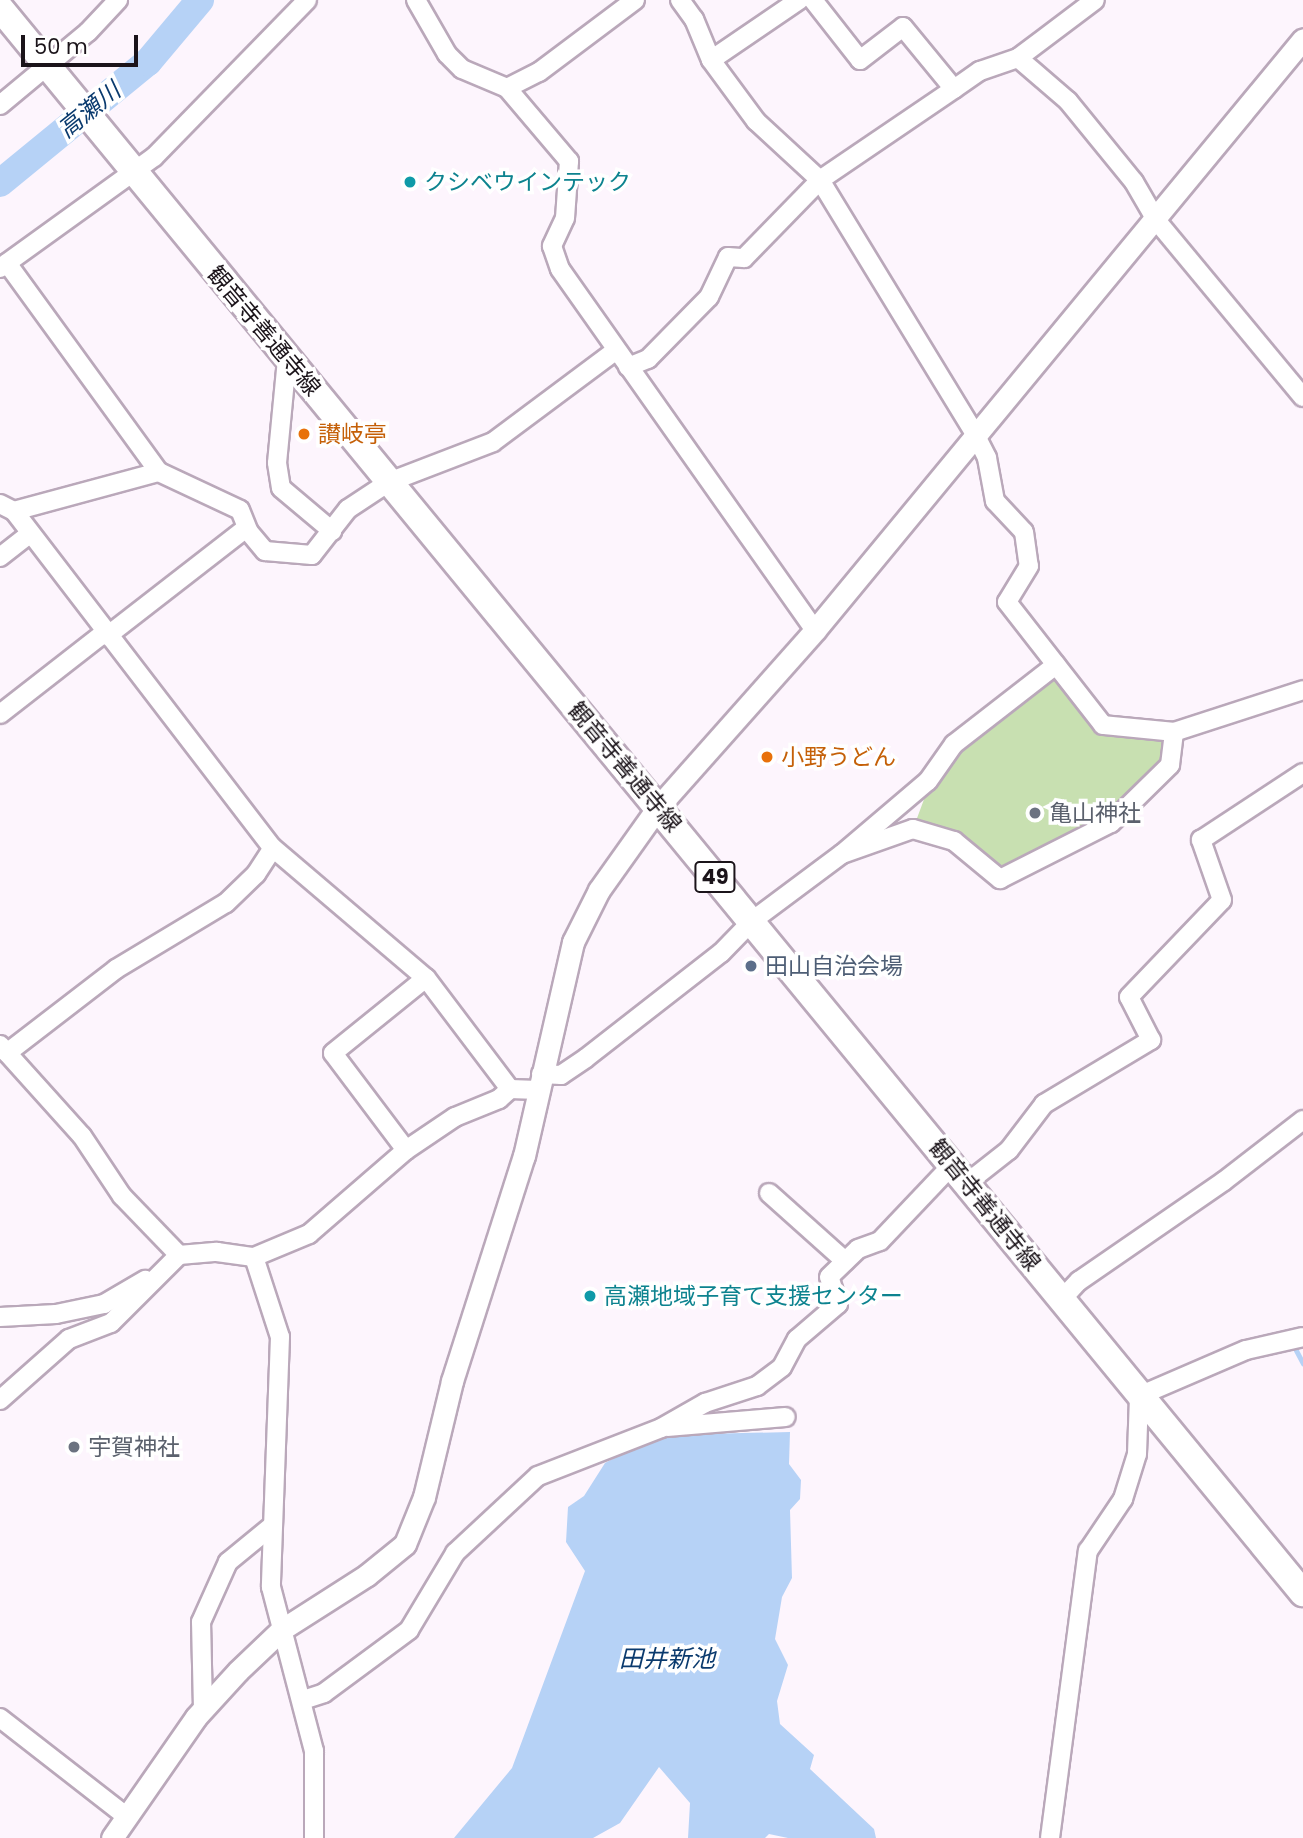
<!DOCTYPE html>
<html>
<head>
<meta charset="utf-8">
<style>
	body { margin:0 }
	#map { position:relative; width:1303px; height:1838px; overflow:hidden; background:#fdf5fd; font-family:Poppins,"Noto Sans JP",sans-serif }
	div>[style] { position:absolute }
	.green>* { inset:0; background:#c8e0b1 }
	.water>* { inset:0; background:#b6d2f6 }
	.stream>* { height:4.5px; margin:-2.25px; padding:0 2.25px; transform-origin:2.25px; border-radius:2.25px; background:#b6d2f6 }
	.river>* { height:28px; margin:-14px; padding:0 14px; transform-origin:14px; border-radius:14px; background:#b6d2f6 }
	.roads { filter:drop-shadow(2px 0 #baa8ba) drop-shadow(-2px 0 #baa8ba) drop-shadow(0 2px #baa8ba) drop-shadow(0 -2px #baa8ba) }
	.minor>* { height:18px; margin:-9px; padding:0 9px; transform-origin:9px; border-radius:9px; background:#fff }
	.tertiary>* { height:21px; margin:-10.5px; padding:0 10.5px; transform-origin:10.5px; border-radius:10.5px; background:#fff }
	.primary>* { height:26px; margin:-13px; padding:0 13px; transform-origin:13px; border-radius:13px; background:#fff }
	.dots>* { width:19px; height:19px; translate:-50% -50%; box-sizing:border-box; border:4px solid #fff; border-radius:50% }
	span { translate:-50% -50%; white-space:nowrap; text-align:center; line-height:1.15; -webkit-text-stroke:7px #fff; paint-order:stroke }
	.shield-label span { padding:2px 5px; background:#fff; border:2px solid; border-radius:5px; -webkit-text-stroke-width:0 }
	.shield-label { font-size:21px; color:#1b141a; font-weight:700 }
	.culture-label { font-size:23px; color:#0d838f }
	.left { translate:0 -50%; text-align:left }
	.street-label { font-size:23px; color:#1b141a }
	.food-label { font-size:23px; color:#c56008 }
	.worship-label { font-size:23px; color:#5b616d }
	.service-label { font-size:23px; color:#4e5e75 }
	.water-label { font-size:24px; color:#0a3a6e; font-style:italic }
	.scale { position:absolute; left:21px; top:35px; width:117px; height:32px; box-sizing:border-box; border:4px solid #1b141a; border-top:0; padding-left:9px; font-size:21px; line-height:24px; white-space:nowrap; color:#1b141a; -webkit-text-stroke:5px #fff; paint-order:stroke }
</style>
</head>
<body>
<div id="map">
	<div class="green">
		<i style="clip-path:polygon(1056px 665px,1103px 725px,1174px 732px,1170px 765px,1111px 823px,1000px 879px,954px 841px,913px 829px,939px 759px)"></i>
	</div>
	<div class="water">
		<i style="clip-path:polygon(790px 1432px,789px 1464px,801px 1480px,800px 1499px,790px 1510px,792px 1578px,782px 1597px,775px 1639px,788px 1665px,777px 1701px,780px 1724px,814px 1755px,810px 1769px,874px 1829px,876px 1838px,788px 1838px,769px 1834px,765px 1838px,688px 1838px,690px 1803px,659px 1767px,620px 1823px,593px 1838px,454px 1838px,512px 1768px,585px 1571px,566px 1542px,568px 1507px,584px 1496px,605px 1463px,658px 1435px)"></i>
	</div>
	<div class="stream">
		<i style="left:1292px;top:1342px;width:24px;rotate:62deg"></i>
	</div>
	<div class="river">
		<i style="left:0;top:183px;width:191px;rotate:-39.3deg"></i>
		<i style="left:148px;top:62px;width:81px;rotate:-50deg"></i>
	</div>
	<div class="roads">
		<div class="minor">
			<i style="left:416px;top:0;width:62px;rotate:60.1deg"></i>
			<i style="left:447px;top:54px;width:21px;rotate:45deg"></i>
			<i style="left:462px;top:69px;width:49px;rotate:22.9deg"></i>
			<i style="left:507px;top:88px;width:96px;rotate:49.7deg"></i>
			<i style="left:569px;top:161px;width:57px;rotate:94deg"></i>
			<i style="left:565px;top:218px;width:31px;rotate:115deg"></i>
			<i style="left:552px;top:246px;width:24px;rotate:71deg"></i>
			<i style="left:560px;top:269px;width:442px;rotate:54.8deg"></i>
			<i style="left:680px;top:0;width:24px;rotate:54deg"></i>
			<i style="left:694px;top:19px;width:44px;rotate:67.5deg"></i>
			<i style="left:711px;top:60px;width:107px;rotate:-34.3deg"></i>
			<i style="left:813px;top:0;width:76px;rotate:51.9deg"></i>
			<i style="left:860px;top:60px;width:54px;rotate:-37.5deg"></i>
			<i style="left:903px;top:27px;width:80px;rotate:50.6deg"></i>
			<i style="left:954px;top:89px;width:32px;rotate:-35deg"></i>
			<i style="left:980px;top:71px;width:40px;rotate:-18.9deg"></i>
			<i style="left:1018px;top:58px;width:96px;rotate:-37deg"></i>
			<i style="left:1018px;top:58px;width:66px;rotate:40.7deg"></i>
			<i style="left:1068px;top:101px;width:104px;rotate:50.8deg"></i>
			<i style="left:1134px;top:182px;width:44px;rotate:59.9deg"></i>
			<i style="left:1156px;top:220px;width:230px;rotate:50.3deg"></i>
			<i style="left:711px;top:60px;width:76px;rotate:53.6deg"></i>
			<i style="left:756px;top:121px;width:87px;rotate:42.7deg"></i>
			<i style="left:820px;top:180px;width:298px;rotate:58.6deg"></i>
			<i style="left:975px;top:434px;width:27px;rotate:63deg"></i>
			<i style="left:987px;top:458px;width:44px;rotate:79.5deg"></i>
			<i style="left:995px;top:501px;width:42px;rotate:46.9deg"></i>
			<i style="left:1024px;top:532px;width:34px;rotate:82deg"></i>
			<i style="left:1029px;top:566px;width:42px;rotate:121.4deg"></i>
			<i style="left:1007px;top:602px;width:156px;rotate:52deg"></i>
			<i style="left:1103px;top:725px;width:71px;rotate:5.6deg"></i>
			<i style="left:507px;top:88px;width:36px;rotate:-27deg"></i>
			<i style="left:539px;top:72px;width:120px;rotate:-36.9deg"></i>
			<i style="left:0;top:105px;width:114px;rotate:-39.7deg"></i>
			<i style="left:88px;top:32px;width:44px;rotate:-46.8deg"></i>
			<i style="left:7px;top:263px;width:258px;rotate:54deg"></i>
			<i style="left:0;top:268px;width:190px;rotate:-35.8deg"></i>
			<i style="left:154px;top:157px;width:219px;rotate:-45.7deg"></i>
			<i style="left:287px;top:359px;width:104px;rotate:95.5deg"></i>
			<i style="left:277px;top:463px;width:25px;rotate:81deg"></i>
			<i style="left:281px;top:488px;width:67px;rotate:40.1deg"></i>
			<i style="left:628px;top:367px;width:22px;rotate:-22deg"></i>
			<i style="left:648px;top:359px;width:87px;rotate:-45.5deg"></i>
			<i style="left:709px;top:297px;width:44px;rotate:-64.6deg"></i>
			<i style="left:728px;top:257px;width:16px;rotate:4deg"></i>
			<i style="left:744px;top:258px;width:109px;rotate:-45.7deg"></i>
			<i style="left:820px;top:180px;width:162px;rotate:-34.2deg"></i>
			<i style="left:0;top:504px;width:16px;rotate:27deg"></i>
			<i style="left:14px;top:511px;width:425px;rotate:52.5deg"></i>
			<i style="left:273px;top:848px;width:201px;rotate:40.4deg"></i>
			<i style="left:426px;top:978px;width:139px;rotate:52.9deg"></i>
			<i style="left:14px;top:511px;width:150px;rotate:-15.1deg"></i>
			<i style="left:159px;top:472px;width:89px;rotate:25.1deg"></i>
			<i style="left:240px;top:510px;width:24px;rotate:68deg"></i>
			<i style="left:249px;top:532px;width:25px;rotate:50deg"></i>
			<i style="left:265px;top:551px;width:47px;rotate:4.9deg"></i>
			<i style="left:312px;top:555px;width:58px;rotate:-52deg"></i>
			<i style="left:348px;top:509px;width:49px;rotate:-33.4deg"></i>
			<i style="left:389px;top:482px;width:111px;rotate:-21deg"></i>
			<i style="left:493px;top:442px;width:152px;rotate:-36.7deg"></i>
			<i style="left:0;top:557px;width:37px;rotate:-38deg"></i>
			<i style="left:107px;top:636px;width:176px;rotate:-37.8deg"></i>
			<i style="left:0;top:714px;width:132px;rotate:-37.9deg"></i>
			<i style="left:843px;top:853px;width:111px;rotate:-40.3deg"></i>
			<i style="left:928px;top:781px;width:45px;rotate:-54.9deg"></i>
			<i style="left:954px;top:744px;width:129px;rotate:-37.8deg"></i>
			<i style="left:0;top:1045px;width:122px;rotate:48deg"></i>
			<i style="left:82px;top:1136px;width:72px;rotate:56.3deg"></i>
			<i style="left:122px;top:1196px;width:82px;rotate:46deg"></i>
			<i style="left:7px;top:1053px;width:138px;rotate:-37.6deg"></i>
			<i style="left:116px;top:969px;width:128px;rotate:-31deg"></i>
			<i style="left:226px;top:903px;width:42px;rotate:-44deg"></i>
			<i style="left:256px;top:874px;width:31px;rotate:-57deg"></i>
			<i style="left:541px;top:1074px;width:20px;rotate:3deg"></i>
			<i style="left:561px;top:1075px;width:30px;rotate:-34deg"></i>
			<i style="left:586px;top:1058px;width:171px;rotate:-37.9deg"></i>
			<i style="left:721px;top:953px;width:45px;rotate:-45.9deg"></i>
			<i style="left:752px;top:921px;width:112px;rotate:-36.7deg"></i>
			<i style="left:842px;top:854px;width:75px;rotate:-19.4deg"></i>
			<i style="left:913px;top:829px;width:43px;rotate:16.3deg"></i>
			<i style="left:954px;top:841px;width:60px;rotate:39.6deg"></i>
			<i style="left:1000px;top:879px;width:124px;rotate:-26.8deg"></i>
			<i style="left:1111px;top:823px;width:83px;rotate:-44.5deg"></i>
			<i style="left:1170px;top:765px;width:33px;rotate:-83deg"></i>
			<i style="left:1174px;top:732px;width:136px;rotate:-18deg"></i>
			<i style="left:406px;top:1150px;width:121px;rotate:-127deg"></i>
			<i style="left:333px;top:1053px;width:119px;rotate:-38.9deg"></i>
			<i style="left:967px;top:1183px;width:53px;rotate:-38.2deg"></i>
			<i style="left:1009px;top:1150px;width:58px;rotate:-52.7deg"></i>
			<i style="left:1044px;top:1104px;width:125px;rotate:-30.9deg"></i>
			<i style="left:1151px;top:1040px;width:48px;rotate:-117.1deg"></i>
			<i style="left:1129px;top:997px;width:134px;rotate:-46.2deg"></i>
			<i style="left:1222px;top:900px;width:64px;rotate:-109.3deg"></i>
			<i style="left:1201px;top:840px;width:122px;rotate:-33.3deg"></i>
			<i style="left:769px;top:1193px;width:102px;rotate:41.8deg"></i>
			<i style="left:254px;top:1257px;width:84px;rotate:72deg"></i>
			<i style="left:280px;top:1337px;width:250px;rotate:92.1deg"></i>
			<i style="left:271px;top:1587px;width:170px;rotate:75.3deg"></i>
			<i style="left:314px;top:1751px;width:87px;rotate:90deg"></i>
			<i style="left:1062px;top:1299px;width:25px;rotate:-47deg"></i>
			<i style="left:1079px;top:1281px;width:176px;rotate:-34.6deg"></i>
			<i style="left:1224px;top:1181px;width:100px;rotate:-37.7deg"></i>
			<i style="left:0;top:1317px;width:56px;rotate:-3.1deg"></i>
			<i style="left:56px;top:1314px;width:49px;rotate:-11.8deg"></i>
			<i style="left:104px;top:1304px;width:48px;rotate:-30.3deg"></i>
			<i style="left:0;top:1400px;width:92px;rotate:-41.5deg"></i>
			<i style="left:69px;top:1339px;width:45px;rotate:-20.9deg"></i>
			<i style="left:111px;top:1323px;width:96px;rotate:-45deg"></i>
			<i style="left:179px;top:1255px;width:38px;rotate:-5deg"></i>
			<i style="left:217px;top:1252px;width:37px;rotate:8deg"></i>
			<i style="left:254px;top:1257px;width:60px;rotate:-22.7deg"></i>
			<i style="left:309px;top:1234px;width:128px;rotate:-40.9deg"></i>
			<i style="left:406px;top:1150px;width:59px;rotate:-34deg"></i>
			<i style="left:455px;top:1117px;width:48px;rotate:-22.2deg"></i>
			<i style="left:499px;top:1099px;width:15px;rotate:-42deg"></i>
			<i style="left:510px;top:1089px;width:28px;rotate:2deg"></i>
			<i style="left:667px;top:1427px;width:119px;rotate:-4.8deg"></i>
			<i style="left:303px;top:1700px;width:22px;rotate:-18deg"></i>
			<i style="left:324px;top:1693px;width:106px;rotate:-36.5deg"></i>
			<i style="left:409px;top:1630px;width:90px;rotate:-59.1deg"></i>
			<i style="left:455px;top:1553px;width:113px;rotate:-42.9deg"></i>
			<i style="left:538px;top:1476px;width:132px;rotate:-21.3deg"></i>
			<i style="left:661px;top:1428px;width:51px;rotate:-29.6deg"></i>
			<i style="left:705px;top:1403px;width:55px;rotate:-18.1deg"></i>
			<i style="left:757px;top:1386px;width:31px;rotate:-37deg"></i>
			<i style="left:782px;top:1367px;width:32px;rotate:-62deg"></i>
			<i style="left:797px;top:1339px;width:54px;rotate:-40.5deg"></i>
			<i style="left:838px;top:1304px;width:28px;rotate:-108deg"></i>
			<i style="left:829px;top:1277px;width:40px;rotate:-44deg"></i>
			<i style="left:858px;top:1249px;width:23px;rotate:-20deg"></i>
			<i style="left:880px;top:1241px;width:105px;rotate:-46.5deg"></i>
			<i style="left:203px;top:1709px;width:87px;rotate:-91.3deg"></i>
			<i style="left:201px;top:1622px;width:66px;rotate:-65.8deg"></i>
			<i style="left:228px;top:1562px;width:58px;rotate:-39.4deg"></i>
			<i style="left:0;top:1718px;width:161px;rotate:37.9deg"></i>
			<i style="left:1050px;top:1838px;width:290px;rotate:-82.5deg"></i>
			<i style="left:1088px;top:1551px;width:63px;rotate:-56.1deg"></i>
			<i style="left:1123px;top:1499px;width:47px;rotate:-72.7deg"></i>
			<i style="left:1137px;top:1454px;width:58px;rotate:-88deg"></i>
			<i style="left:1139px;top:1396px;width:116px;rotate:-23.3deg"></i>
			<i style="left:1246px;top:1350px;width:58px;rotate:-12.8deg"></i>
		</div>
		<div class="tertiary">
			<i style="left:112px;top:1838px;width:147px;rotate:-55.2deg"></i>
			<i style="left:196px;top:1717px;width:62px;rotate:-47.6deg"></i>
			<i style="left:238px;top:1671px;width:59px;rotate:-43.6deg"></i>
			<i style="left:281px;top:1630px;width:102px;rotate:-32.6deg"></i>
			<i style="left:367px;top:1575px;width:49px;rotate:-39.2deg"></i>
			<i style="left:405px;top:1544px;width:51px;rotate:-68deg"></i>
			<i style="left:424px;top:1497px;width:119px;rotate:-76.4deg"></i>
			<i style="left:452px;top:1381px;width:236px;rotate:-72.3deg"></i>
			<i style="left:524px;top:1156px;width:220px;rotate:-77.1deg"></i>
			<i style="left:573px;top:942px;width:58px;rotate:-63.4deg"></i>
			<i style="left:599px;top:890px;width:102px;rotate:-54.6deg"></i>
			<i style="left:658px;top:807px;width:237px;rotate:-48.4deg"></i>
			<i style="left:815px;top:630px;width:766px;rotate:-50.45deg"></i>
		</div>
		<div class="primary">
			<i style="left:0;top:8px;width:2052px;rotate:50.58deg"></i>
		</div>
	</div>
	<div class="dots">
		<i style="left:410px;top:182px;background:#0f9aa8"></i>
		<i style="left:304px;top:434px;background:#e8710a"></i>
		<i style="left:767px;top:757px;background:#e8710a"></i>
		<i style="left:1035px;top:813px;background:#6b7280"></i>
		<i style="left:751px;top:966px;background:#5c6f8a"></i>
		<i style="left:590px;top:1296px;background:#0f9aa8"></i>
		<i style="left:74px;top:1447px;background:#6b7280"></i>
	</div>
	<div class="shield-label">
		<span style="left:715px;top:877px">49</span>
	</div>
	<div class="culture-label">
		<span class="left" style="left:424px;top:182px">クシベウインテック</span>
		<span class="left" style="left:604px;top:1296px">高瀬地域子育て支援センター</span>
	</div>
	<div class="street-label">
		<span style="left:264px;top:331px;rotate:50deg">観音寺善通寺線</span>
		<span style="left:625px;top:767px;rotate:50deg">観音寺善通寺線</span>
		<span style="left:985px;top:1205px;rotate:51deg">観音寺善通寺線</span>
	</div>
	<div class="food-label">
		<span class="left" style="left:318px;top:434px">讃岐亭</span>
		<span class="left" style="left:781px;top:757px">小野うどん</span>
	</div>
	<div class="worship-label">
		<span class="left" style="left:1049px;top:813px">亀山神社</span>
		<span class="left" style="left:88px;top:1447px">宇賀神社</span>
	</div>
	<div class="service-label">
		<span class="left" style="left:765px;top:966px">田山自治会場</span>
	</div>
	<div class="water-label">
		<span style="left:89px;top:110px;rotate:-39deg">高瀬川</span>
		<span style="left:667px;top:1659px">田井新池</span>
	</div>
	<div class="scale">50 m</div>
</div>
</body>
</html>
